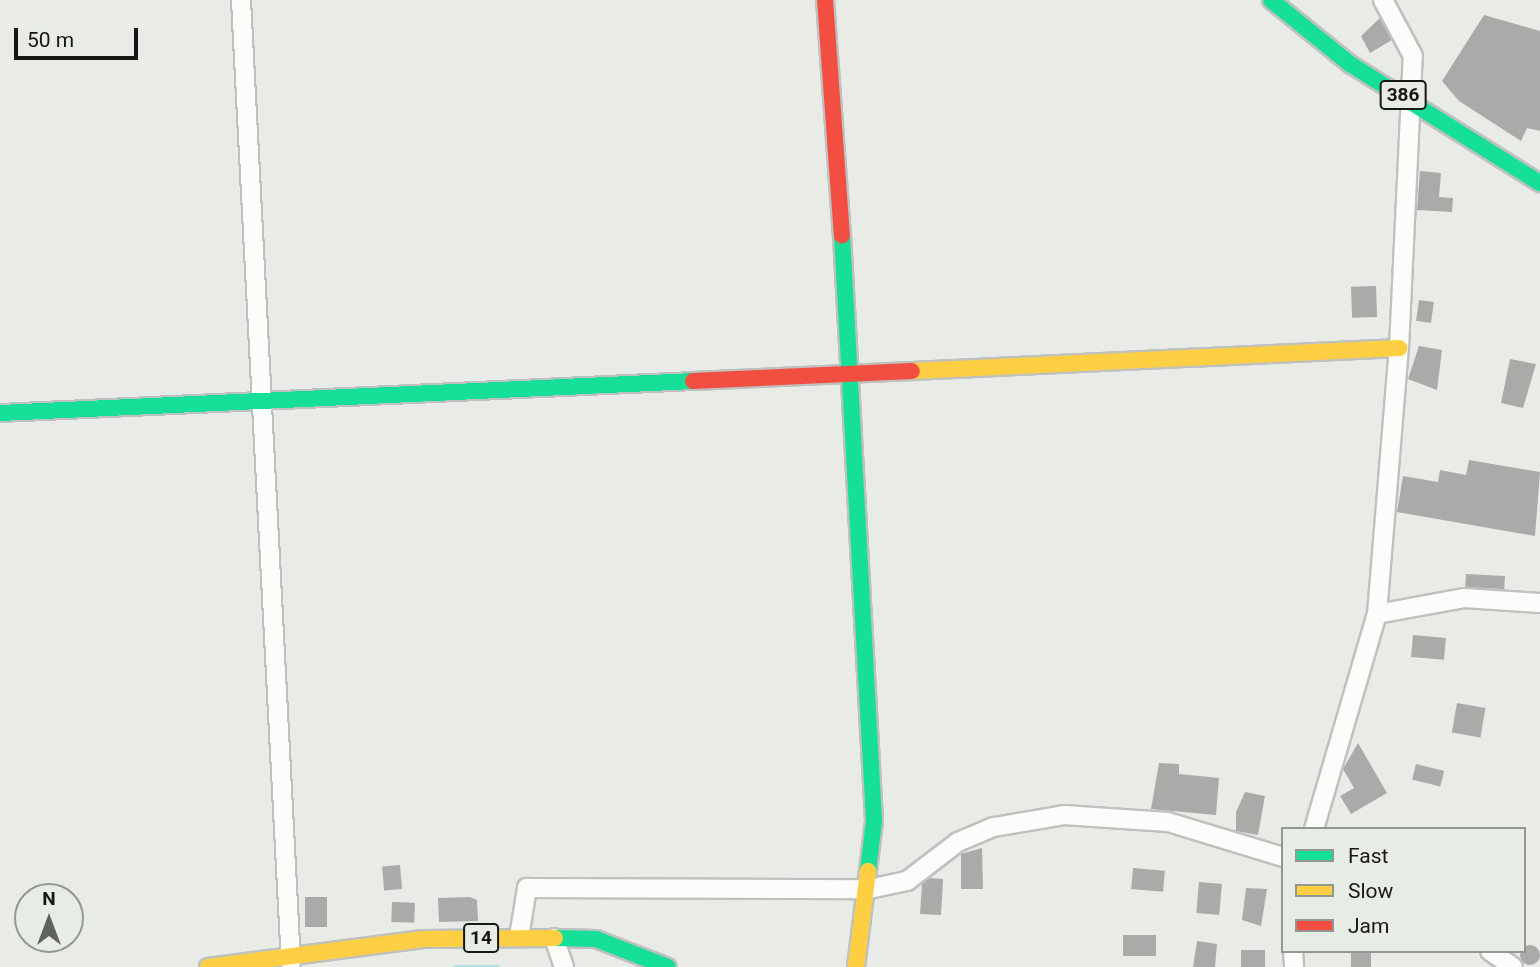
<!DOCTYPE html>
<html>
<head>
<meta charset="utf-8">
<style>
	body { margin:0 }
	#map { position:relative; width:1540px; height:967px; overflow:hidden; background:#e8ebe6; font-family:Roboto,sans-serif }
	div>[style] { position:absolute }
	.stream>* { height:5px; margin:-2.5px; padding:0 2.5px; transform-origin:2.5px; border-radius:2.5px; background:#addee2 }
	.building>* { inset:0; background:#a8aba8; transform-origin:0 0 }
	.round { border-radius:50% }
	.roads { filter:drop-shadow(2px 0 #bfc1be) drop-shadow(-2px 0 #bfc1be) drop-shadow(0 2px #bfc1be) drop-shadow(0 -2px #bfc1be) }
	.street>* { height:18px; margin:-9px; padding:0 9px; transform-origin:9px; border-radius:9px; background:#fcfcfb }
	.fast>* { height:16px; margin:-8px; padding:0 8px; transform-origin:8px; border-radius:8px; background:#16e098 }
	.slow>* { height:16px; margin:-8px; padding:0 8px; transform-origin:8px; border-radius:8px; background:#ffcf43 }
	.jam>* { height:16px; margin:-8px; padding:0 8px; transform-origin:8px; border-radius:8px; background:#f24e42 }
	span { translate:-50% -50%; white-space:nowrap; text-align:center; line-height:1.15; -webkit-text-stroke:7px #e7ece5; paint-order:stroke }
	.shield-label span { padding:2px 5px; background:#e7ece5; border:2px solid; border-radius:5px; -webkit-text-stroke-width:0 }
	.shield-label { font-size:19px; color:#161816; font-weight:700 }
	.legend { position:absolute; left:1281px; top:827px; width:245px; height:126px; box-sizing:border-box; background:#e7ece5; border:2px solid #939792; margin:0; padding:9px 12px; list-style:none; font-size:21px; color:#161816 }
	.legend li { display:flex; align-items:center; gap:14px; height:35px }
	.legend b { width:35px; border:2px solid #939792 }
	.north { position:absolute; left:14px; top:883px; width:70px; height:70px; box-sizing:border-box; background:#e7ece5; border:2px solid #939792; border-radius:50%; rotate:0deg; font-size:19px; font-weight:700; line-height:28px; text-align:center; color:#161816 }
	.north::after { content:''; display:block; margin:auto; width:24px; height:32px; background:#60625f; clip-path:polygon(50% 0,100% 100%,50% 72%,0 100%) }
	.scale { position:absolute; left:14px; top:28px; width:124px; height:32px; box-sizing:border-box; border:4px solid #161816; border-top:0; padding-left:9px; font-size:21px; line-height:24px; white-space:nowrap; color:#161816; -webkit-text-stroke:5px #e7ece5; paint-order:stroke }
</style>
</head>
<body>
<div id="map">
	<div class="stream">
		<i style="left:455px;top:967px;width:42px"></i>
	</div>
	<div class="building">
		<i style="clip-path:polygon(1484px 15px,1540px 31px,1540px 131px,1527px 128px,1521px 141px,1459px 101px,1442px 81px)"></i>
		<i style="clip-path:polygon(1380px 18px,1392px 40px,1370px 53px,1361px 36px)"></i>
		<i style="clip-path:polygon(1420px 171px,1441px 173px,1439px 197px,1453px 198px,1452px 212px,1417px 210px)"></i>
		<i style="left:1376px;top:286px;width:31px;height:25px;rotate:88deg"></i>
		<i style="left:1419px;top:300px;width:15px;height:21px;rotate:8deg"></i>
		<i style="clip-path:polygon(1419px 346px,1442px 350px,1437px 390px,1408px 379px)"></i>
		<i style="clip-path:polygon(1510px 359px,1536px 364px,1523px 408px,1501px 403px)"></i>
		<i style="clip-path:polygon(1469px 460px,1540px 472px,1535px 536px,1397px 512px,1403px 476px,1438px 482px,1440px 470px,1466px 475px)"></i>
		<i style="left:1466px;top:574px;width:39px;height:13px;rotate:3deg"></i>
		<i style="left:1413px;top:635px;width:33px;height:22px;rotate:5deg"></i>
		<i style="left:1457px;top:703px;width:29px;height:30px;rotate:10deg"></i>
		<i style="clip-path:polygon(1358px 743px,1387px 793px,1351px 814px,1340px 796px,1354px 788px,1343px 769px)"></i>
		<i style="clip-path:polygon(1159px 763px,1179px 764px,1179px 774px,1219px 778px,1216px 815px,1151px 809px)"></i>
		<i style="left:1416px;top:764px;width:29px;height:16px;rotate:14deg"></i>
		<i style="clip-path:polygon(1245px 792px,1265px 796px,1258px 835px,1236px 831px,1236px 812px)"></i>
		<i style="clip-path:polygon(982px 848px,983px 889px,961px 889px,961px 854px)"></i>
		<i style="left:400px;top:865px;width:24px;height:18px;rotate:85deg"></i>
		<i style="left:1133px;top:868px;width:32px;height:21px;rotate:5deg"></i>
		<i style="clip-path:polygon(929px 878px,943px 879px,941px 915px,920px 914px,922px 884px)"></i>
		<i style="left:1199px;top:882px;width:23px;height:31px;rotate:5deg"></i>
		<i style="clip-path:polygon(1246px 888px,1267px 889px,1261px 926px,1242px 920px)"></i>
		<i style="left:305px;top:897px;width:22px;height:30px"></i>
		<i style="clip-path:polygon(470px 897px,477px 900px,478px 921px,439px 922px,438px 898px)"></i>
		<i style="left:392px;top:902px;width:23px;height:20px;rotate:2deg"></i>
		<i style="left:1123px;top:935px;width:33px;height:21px"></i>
		<i style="clip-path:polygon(1197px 941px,1217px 944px,1215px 967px,1193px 967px)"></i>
		<i class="round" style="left:1520px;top:945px;width:20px;height:20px"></i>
		<i style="left:1241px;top:950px;width:24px;height:17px"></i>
		<i style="left:1351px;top:951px;width:20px;height:16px"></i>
	</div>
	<div class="roads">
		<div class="street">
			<i style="left:241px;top:0;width:965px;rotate:87.03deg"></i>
			<i style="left:1377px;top:614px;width:88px;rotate:-10.4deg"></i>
			<i style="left:1464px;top:598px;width:76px;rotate:3.8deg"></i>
			<i style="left:1314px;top:829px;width:224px;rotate:-73.7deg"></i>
			<i style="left:1377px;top:614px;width:267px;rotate:-85.3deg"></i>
			<i style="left:1399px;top:348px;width:292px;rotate:-87.3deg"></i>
			<i style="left:1413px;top:56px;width:64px;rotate:-118.2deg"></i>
			<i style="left:519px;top:937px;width:50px;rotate:-80.7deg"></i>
			<i style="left:527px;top:888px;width:342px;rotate:0.2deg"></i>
			<i style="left:869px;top:889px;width:39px;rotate:-12deg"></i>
			<i style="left:907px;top:881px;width:64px;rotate:-37.4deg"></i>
			<i style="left:958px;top:842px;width:39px;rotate:-23deg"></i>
			<i style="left:994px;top:827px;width:71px;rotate:-9.7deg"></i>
			<i style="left:1064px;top:815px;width:104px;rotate:3.9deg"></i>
			<i style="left:1168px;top:822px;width:120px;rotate:16.9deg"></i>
			<i style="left:554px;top:938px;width:31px;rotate:71deg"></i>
			<i style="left:1293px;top:951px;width:16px;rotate:86deg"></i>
			<i style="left:1490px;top:951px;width:28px;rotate:35deg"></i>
		</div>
		<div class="fast">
			<i style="left:1271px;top:0;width:102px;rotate:39deg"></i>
			<i style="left:1350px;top:64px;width:224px;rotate:32.1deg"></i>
			<i style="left:842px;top:235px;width:587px;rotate:86.87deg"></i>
			<i style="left:874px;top:821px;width:50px;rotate:96.8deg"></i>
			<i style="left:0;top:413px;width:694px;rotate:-2.64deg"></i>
			<i style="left:555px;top:938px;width:41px;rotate:1.4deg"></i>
			<i style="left:596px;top:939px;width:77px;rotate:21.3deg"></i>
		</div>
		<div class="slow">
			<i style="left:912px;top:371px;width:488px;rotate:-2.7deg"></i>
			<i style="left:208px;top:967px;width:217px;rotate:-7.4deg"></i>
			<i style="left:423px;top:939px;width:132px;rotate:-0.4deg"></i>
			<i style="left:856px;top:967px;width:97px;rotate:-82.9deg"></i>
		</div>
		<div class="jam">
			<i style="left:825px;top:0;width:236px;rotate:85.9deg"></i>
			<i style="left:693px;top:381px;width:219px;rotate:-2.6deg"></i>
		</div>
	</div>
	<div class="shield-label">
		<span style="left:1403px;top:95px">386</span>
		<span style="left:481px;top:938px">14</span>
	</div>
	<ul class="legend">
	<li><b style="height:9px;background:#16e098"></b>Fast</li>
	<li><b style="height:9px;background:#ffcf43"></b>Slow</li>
	<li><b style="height:9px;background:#f24e42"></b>Jam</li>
	</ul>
	<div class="north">N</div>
	<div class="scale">50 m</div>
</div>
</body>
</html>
